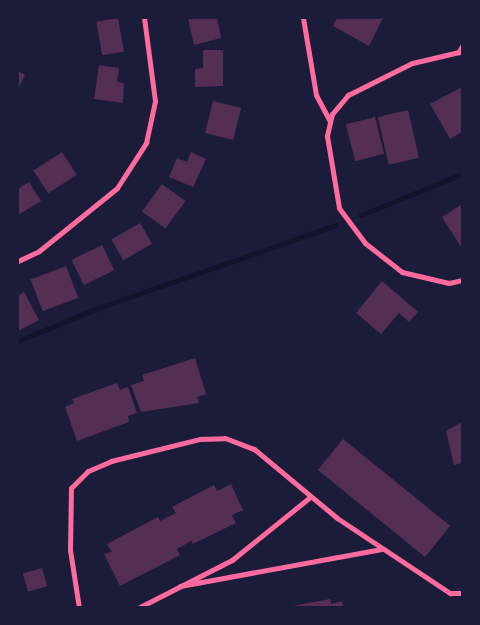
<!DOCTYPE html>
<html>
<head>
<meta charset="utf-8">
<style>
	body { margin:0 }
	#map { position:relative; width:480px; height:625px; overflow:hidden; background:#1b1b3a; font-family:"Fira Sans",sans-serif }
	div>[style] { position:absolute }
	.stream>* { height:5px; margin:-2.5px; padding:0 2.5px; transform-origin:2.5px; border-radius:2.5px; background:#12122b }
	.building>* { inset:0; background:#542f53; transform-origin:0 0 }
	.minor>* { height:5px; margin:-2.5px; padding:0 2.5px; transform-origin:2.5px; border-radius:2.5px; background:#ff6b9d }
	span { translate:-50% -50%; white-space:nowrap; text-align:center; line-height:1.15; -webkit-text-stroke:5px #1b1b3a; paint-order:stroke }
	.frame { position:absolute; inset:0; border:19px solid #1b1b3a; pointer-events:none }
</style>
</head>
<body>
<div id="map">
	<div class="stream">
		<i style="left:361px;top:215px;width:109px;rotate:-22.1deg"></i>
		<i style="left:18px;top:341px;width:87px;rotate:-22.4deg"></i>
		<i style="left:98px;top:308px;width:252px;rotate:-19.2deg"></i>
	</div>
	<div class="building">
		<i style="left:118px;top:18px;width:34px;height:22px;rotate:80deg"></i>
		<i style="clip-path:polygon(188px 18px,217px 18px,221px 38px,194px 45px)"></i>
		<i style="clip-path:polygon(337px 18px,383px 18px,369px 46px,333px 26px)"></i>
		<i style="clip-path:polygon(203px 50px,223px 50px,223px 86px,195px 87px,195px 69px,203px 68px)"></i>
		<i style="clip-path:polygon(99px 65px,119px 68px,117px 82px,124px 83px,123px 103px,94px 99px)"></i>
		<i style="clip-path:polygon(18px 71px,25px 75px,18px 89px)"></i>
		<i style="clip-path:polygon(462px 87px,462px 132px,450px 139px,430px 104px)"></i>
		<i style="left:213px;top:101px;width:29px;height:33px;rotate:14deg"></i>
		<i style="left:408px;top:110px;width:49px;height:31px;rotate:77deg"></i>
		<i style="left:375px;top:117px;width:38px;height:30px;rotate:76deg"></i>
		<i style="left:62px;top:152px;width:27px;height:34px;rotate:57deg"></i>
		<i style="clip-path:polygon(191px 152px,206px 159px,193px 187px,169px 177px,177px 158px,187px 162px)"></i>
		<i style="clip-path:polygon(29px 182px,41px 201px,18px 215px,18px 189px)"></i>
		<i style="left:162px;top:184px;width:29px;height:34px;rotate:36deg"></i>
		<i style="clip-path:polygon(462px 204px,462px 246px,461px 247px,442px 217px)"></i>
		<i style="left:140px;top:223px;width:24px;height:33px;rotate:60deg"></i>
		<i style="left:102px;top:245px;width:28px;height:34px;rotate:64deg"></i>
		<i style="left:66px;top:266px;width:34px;height:38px;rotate:69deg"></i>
		<i style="clip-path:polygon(382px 281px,418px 312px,409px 322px,399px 313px,381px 334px,356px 313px)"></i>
		<i style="clip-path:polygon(24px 292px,39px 320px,18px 331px,18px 296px)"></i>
		<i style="clip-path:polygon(195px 358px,206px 394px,197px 397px,199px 403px,141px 412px,131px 385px,144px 381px,142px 375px)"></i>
		<i style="clip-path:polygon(117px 383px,120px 390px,128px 387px,137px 413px,128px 416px,129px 422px,77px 441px,65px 407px,74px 403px,72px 399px)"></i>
		<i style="clip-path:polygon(462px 422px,462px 463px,454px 465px,446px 431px)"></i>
		<i style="left:343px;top:439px;width:138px;height:40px;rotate:39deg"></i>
		<i style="clip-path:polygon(231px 484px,243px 510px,232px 515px,236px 523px,193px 544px,191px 541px,177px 549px,180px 555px,120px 586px,104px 554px,112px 552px,107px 544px,158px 517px,160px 521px,176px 513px,172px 507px,214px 485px,217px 491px)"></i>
		<i style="left:42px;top:568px;width:19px;height:20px;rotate:74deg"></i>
		<i style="clip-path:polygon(330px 599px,331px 604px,342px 601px,343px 608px,282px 608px)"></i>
	</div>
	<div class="minor">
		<i style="left:303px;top:18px;width:78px;rotate:80.4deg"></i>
		<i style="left:316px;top:95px;width:30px;rotate:62deg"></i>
		<i style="left:462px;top:46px;width:7px;rotate:117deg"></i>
		<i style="left:459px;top:52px;width:48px;rotate:166.8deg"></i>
		<i style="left:412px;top:63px;width:72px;rotate:153.4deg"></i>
		<i style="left:348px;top:95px;width:25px;rotate:130deg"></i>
		<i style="left:332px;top:114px;width:23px;rotate:103deg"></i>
		<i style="left:327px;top:136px;width:73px;rotate:80.5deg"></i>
		<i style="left:339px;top:208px;width:44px;rotate:53.4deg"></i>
		<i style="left:365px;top:243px;width:47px;rotate:38.1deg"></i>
		<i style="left:402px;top:272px;width:48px;rotate:13.2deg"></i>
		<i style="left:449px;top:283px;width:13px;rotate:-13deg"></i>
		<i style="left:18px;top:261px;width:23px;rotate:-25deg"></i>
		<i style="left:39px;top:251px;width:100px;rotate:-38.9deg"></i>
		<i style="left:117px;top:188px;width:54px;rotate:-57.2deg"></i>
		<i style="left:146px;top:143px;width:43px;rotate:-77.9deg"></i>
		<i style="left:155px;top:101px;width:84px;rotate:-97.5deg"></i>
		<i style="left:180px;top:586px;width:205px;rotate:-10.4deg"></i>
		<i style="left:79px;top:608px;width:59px;rotate:-98.8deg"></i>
		<i style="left:70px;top:550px;width:62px;rotate:-89.1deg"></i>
		<i style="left:71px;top:488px;width:24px;rotate:-45deg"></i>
		<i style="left:88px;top:471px;width:25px;rotate:-23deg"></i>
		<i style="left:111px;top:461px;width:92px;rotate:-13.9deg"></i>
		<i style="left:200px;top:439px;width:25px;rotate:-2deg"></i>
		<i style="left:225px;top:438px;width:31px;rotate:21deg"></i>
		<i style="left:254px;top:449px;width:108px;rotate:39.7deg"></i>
		<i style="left:337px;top:518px;width:136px;rotate:33.6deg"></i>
		<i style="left:450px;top:593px;width:12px"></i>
		<i style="left:138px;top:608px;width:106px;rotate:-27.1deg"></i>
		<i style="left:232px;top:560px;width:100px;rotate:-38.9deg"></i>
	</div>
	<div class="frame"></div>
</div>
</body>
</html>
